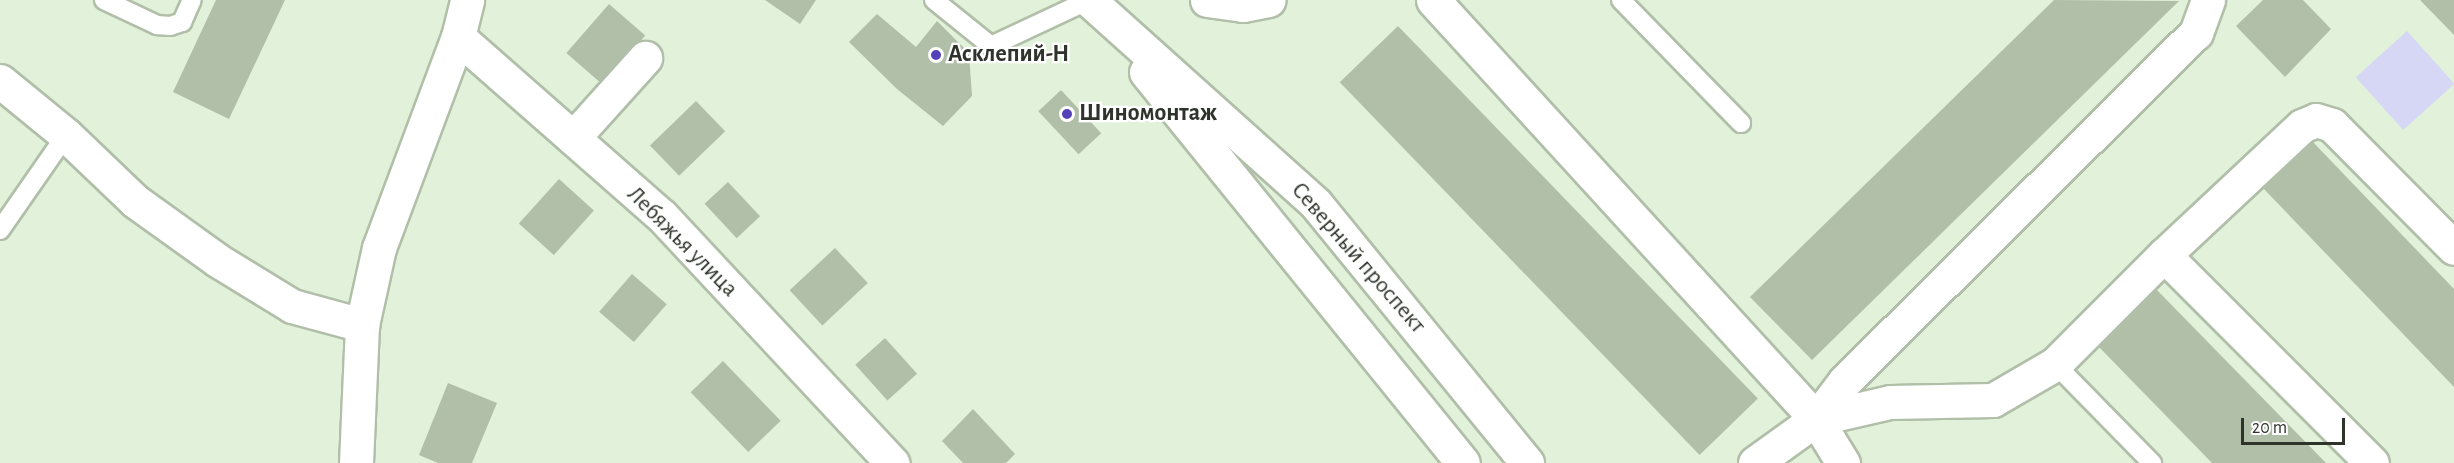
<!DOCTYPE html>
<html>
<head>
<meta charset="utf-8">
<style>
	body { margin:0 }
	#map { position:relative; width:2454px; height:463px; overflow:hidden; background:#e2f1da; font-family:"Alegreya Sans",sans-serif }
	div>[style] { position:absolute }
	.green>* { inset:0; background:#d6d7f4; transform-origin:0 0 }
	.building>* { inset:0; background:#b1bfa9; transform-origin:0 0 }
	.roads { filter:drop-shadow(2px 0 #b1bfa9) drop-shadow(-2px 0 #b1bfa9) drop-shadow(0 2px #b1bfa9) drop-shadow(0 -2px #b1bfa9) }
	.service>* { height:18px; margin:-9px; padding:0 9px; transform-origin:9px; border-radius:9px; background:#fff }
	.minor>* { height:33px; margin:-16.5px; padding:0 16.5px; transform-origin:16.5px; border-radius:16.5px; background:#fff }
	.tertiary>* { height:33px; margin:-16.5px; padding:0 16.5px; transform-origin:16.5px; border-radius:16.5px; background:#fff }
	.primary>* { height:33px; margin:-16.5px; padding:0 16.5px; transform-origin:16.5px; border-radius:16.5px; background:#fff }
	.dots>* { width:16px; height:16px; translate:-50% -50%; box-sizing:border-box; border:3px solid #fff; border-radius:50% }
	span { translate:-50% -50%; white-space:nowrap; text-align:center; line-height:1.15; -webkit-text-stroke:4.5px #fff; paint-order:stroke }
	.poi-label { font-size:24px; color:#2e332b; font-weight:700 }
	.left { translate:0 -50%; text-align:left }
	.street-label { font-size:24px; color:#2e332b }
	.scale { position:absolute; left:2241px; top:418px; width:104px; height:27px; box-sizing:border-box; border:3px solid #2e332b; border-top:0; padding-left:8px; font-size:18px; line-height:21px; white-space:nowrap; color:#2e332b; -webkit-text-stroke:4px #fff; paint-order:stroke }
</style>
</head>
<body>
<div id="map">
	<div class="green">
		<i style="left:2407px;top:31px;width:71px;height:69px;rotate:48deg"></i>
	</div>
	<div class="building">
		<i style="clip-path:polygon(216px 0,285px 0,229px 119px,173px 92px)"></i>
		<i style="clip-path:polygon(765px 0,816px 0,800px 24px)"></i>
		<i style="clip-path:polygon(2054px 0,2179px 1px,1812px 360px,1750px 297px)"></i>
		<i style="clip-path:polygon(2263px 0,2303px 0,2331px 29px,2285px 77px,2236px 26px)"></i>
		<i style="clip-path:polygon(2420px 0,2454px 0,2454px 35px)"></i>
		<i style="left:609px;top:4px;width:48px;height:65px;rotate:41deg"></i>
		<i style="clip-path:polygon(877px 14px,916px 47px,937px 21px,969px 53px,972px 96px,943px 126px,897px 89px,849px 42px)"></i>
		<i style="left:1398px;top:26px;width:518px;height:81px;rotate:46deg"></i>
		<i style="left:1061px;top:90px;width:59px;height:31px;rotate:47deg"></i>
		<i style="left:696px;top:101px;width:42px;height:64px;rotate:46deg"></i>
		<i style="clip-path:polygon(2311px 140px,2454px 289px,2454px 387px,2262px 187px)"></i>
		<i style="left:559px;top:179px;width:47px;height:60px;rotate:42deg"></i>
		<i style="left:728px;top:182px;width:47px;height:32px;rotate:47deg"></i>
		<i style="left:835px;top:248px;width:48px;height:62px;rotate:47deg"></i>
		<i style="left:632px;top:274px;width:46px;height:50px;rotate:41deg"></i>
		<i style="clip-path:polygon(2156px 289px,2326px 463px,2212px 463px,2098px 346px)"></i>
		<i style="left:885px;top:338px;width:48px;height:40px;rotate:48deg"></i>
		<i style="left:723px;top:361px;width:83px;height:45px;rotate:46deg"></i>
		<i style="clip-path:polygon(448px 383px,497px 403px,472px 463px,438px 463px,419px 455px)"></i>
		<i style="clip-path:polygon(973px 409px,1015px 454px,1006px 463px,963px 463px,942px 441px)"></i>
	</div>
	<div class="roads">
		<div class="service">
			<i style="left:104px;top:0;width:59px;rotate:25.3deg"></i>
			<i style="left:157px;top:25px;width:13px;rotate:4deg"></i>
			<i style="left:170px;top:26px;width:13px;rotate:-18deg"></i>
			<i style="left:182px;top:22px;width:24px;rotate:-66deg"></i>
			<i style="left:934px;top:0;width:73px;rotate:38.9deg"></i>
			<i style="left:991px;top:46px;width:108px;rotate:-25.1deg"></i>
			<i style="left:1621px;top:0;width:172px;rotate:45.7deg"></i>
			<i style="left:0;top:230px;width:116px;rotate:-55.2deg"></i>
			<i style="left:2055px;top:364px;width:139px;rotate:45.6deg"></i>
		</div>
		<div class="minor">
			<i style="left:1207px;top:0;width:36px;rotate:8deg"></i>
			<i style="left:1243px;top:5px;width:26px;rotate:-11deg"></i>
			<i style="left:1433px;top:0;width:568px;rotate:47.57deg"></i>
			<i style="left:1816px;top:419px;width:52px;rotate:58.5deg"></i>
			<i style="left:458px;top:37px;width:271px;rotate:41.3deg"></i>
			<i style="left:662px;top:216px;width:338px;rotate:47deg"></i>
			<i style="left:0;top:81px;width:85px;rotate:39.3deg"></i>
			<i style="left:66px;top:135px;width:95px;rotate:43.7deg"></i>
			<i style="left:135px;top:201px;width:101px;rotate:35.7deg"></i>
			<i style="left:217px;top:260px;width:88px;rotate:31.5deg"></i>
			<i style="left:292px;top:306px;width:73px;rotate:15.2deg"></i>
			<i style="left:573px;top:138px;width:108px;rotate:-48deg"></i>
			<i style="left:2164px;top:255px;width:294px;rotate:45deg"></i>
			<i style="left:1816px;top:419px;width:76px;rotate:-12.9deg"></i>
			<i style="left:1890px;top:402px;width:103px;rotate:-1.1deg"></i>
			<i style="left:1993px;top:400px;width:72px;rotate:-30.1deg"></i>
			<i style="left:2055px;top:364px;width:154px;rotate:-45deg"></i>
			<i style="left:2164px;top:255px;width:189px;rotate:-43.1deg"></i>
			<i style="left:2302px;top:126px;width:15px;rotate:-23deg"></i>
			<i style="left:2316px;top:120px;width:17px;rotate:17deg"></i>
			<i style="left:2332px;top:125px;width:173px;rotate:45.2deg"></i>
			<i style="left:1755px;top:463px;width:75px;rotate:-35.8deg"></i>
			<i style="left:1816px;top:419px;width:48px;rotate:-52.7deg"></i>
			<i style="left:1845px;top:381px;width:494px;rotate:-44.8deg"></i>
			<i style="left:2196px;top:33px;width:35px;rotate:-70deg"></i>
		</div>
		<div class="tertiary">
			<i style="left:356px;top:463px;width:138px;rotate:-87.5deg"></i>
			<i style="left:362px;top:325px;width:79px;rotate:-77.6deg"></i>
			<i style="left:379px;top:248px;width:225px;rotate:-69.5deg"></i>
			<i style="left:458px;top:37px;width:38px;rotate:-76deg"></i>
		</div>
		<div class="primary">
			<i style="left:1089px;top:0;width:305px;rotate:41.9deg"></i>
			<i style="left:1316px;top:204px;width:334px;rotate:50.8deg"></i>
			<i style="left:1146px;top:72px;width:503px;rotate:50.97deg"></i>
		</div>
	</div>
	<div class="dots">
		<i style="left:936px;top:55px;background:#5442b9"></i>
		<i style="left:1067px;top:114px;background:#5442b9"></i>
	</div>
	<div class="poi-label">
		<span class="left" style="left:948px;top:55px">Асклепий-Н</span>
		<span class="left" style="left:1079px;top:114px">Шиномонтаж</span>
	</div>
	<div class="street-label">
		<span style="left:682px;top:242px;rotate:45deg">Лебяжья улица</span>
		<span style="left:1358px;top:258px;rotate:49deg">Северный проспект</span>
	</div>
	<div class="scale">20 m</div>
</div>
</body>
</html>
